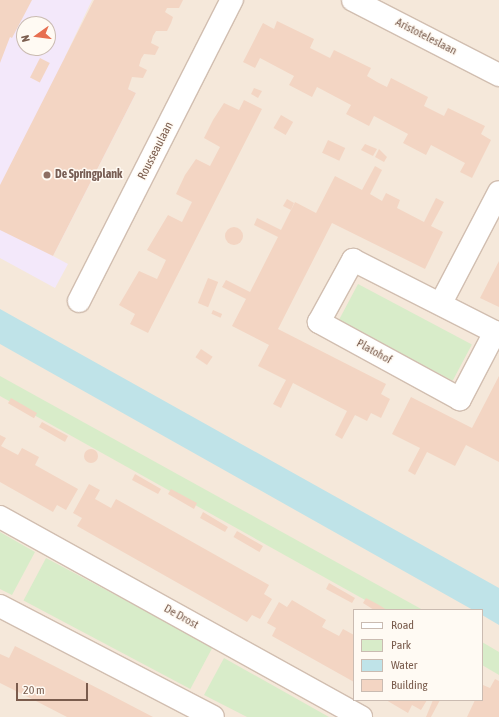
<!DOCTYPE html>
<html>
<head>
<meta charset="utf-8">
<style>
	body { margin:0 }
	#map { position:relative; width:499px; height:717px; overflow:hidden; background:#fdf6ec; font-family:"Asap Condensed",sans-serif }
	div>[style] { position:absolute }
	.residential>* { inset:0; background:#f5e8da }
	.education>* { inset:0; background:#f3e8fa }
	.green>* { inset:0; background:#d8ecc9; transform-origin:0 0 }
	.water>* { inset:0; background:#bfe3e8 }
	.building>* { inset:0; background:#f3d5c3; transform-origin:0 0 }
	.round { border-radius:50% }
	.roads { filter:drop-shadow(1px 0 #d1beb0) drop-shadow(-1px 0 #d1beb0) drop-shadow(0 1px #d1beb0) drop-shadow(0 -1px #d1beb0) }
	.street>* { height:22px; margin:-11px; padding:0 11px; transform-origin:11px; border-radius:11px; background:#fff }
	.dots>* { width:11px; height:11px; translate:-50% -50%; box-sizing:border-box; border:2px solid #fffaf3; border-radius:50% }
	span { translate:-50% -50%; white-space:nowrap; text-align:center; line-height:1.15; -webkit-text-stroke:3px #fffaf3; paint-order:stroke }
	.street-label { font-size:12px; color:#7a5c4d }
	.education-label { font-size:12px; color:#785e54; font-weight:700 }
	.left { translate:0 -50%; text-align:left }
	.legend { position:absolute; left:353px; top:609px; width:130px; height:92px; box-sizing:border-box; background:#fffaf3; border:1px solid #cabbb1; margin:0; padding:5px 7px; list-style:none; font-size:12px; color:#7a5c4d }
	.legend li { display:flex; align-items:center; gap:8px; height:20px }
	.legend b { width:20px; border:1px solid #cabbb1 }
	.north { position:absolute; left:16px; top:16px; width:40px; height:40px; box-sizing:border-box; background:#fffaf3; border:1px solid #cabbb1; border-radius:50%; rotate:256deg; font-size:11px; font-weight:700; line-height:16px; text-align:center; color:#7a5c4d }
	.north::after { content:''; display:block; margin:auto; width:14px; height:18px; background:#e76f51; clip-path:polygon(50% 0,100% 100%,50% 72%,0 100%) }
	.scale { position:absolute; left:16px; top:683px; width:72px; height:18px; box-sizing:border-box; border:2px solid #7a5c4d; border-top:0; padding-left:5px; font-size:12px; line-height:14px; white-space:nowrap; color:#7a5c4d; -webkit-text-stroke:3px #fffaf3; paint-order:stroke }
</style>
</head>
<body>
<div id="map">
	<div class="residential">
		<i style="clip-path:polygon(evenodd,0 0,499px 0,499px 717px,0 717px,0 0,24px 24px,48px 24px,48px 48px,24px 48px,24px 24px,0 0,354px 610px,482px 610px,482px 700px,354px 700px,354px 610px)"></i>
	</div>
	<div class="education">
		<i style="clip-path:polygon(evenodd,0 0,92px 0,65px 57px,136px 93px,53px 256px,68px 264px,55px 288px,0 258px,0 0,24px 24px,48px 24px,48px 48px,24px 48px,24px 24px)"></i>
	</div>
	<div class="green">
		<i style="left:358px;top:284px;width:129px;height:41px;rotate:28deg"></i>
		<i style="clip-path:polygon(0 376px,423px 610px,383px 610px,0 396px)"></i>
		<i style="clip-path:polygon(0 532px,35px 552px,12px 595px,0 589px)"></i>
		<i style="left:46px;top:558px;width:189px;height:48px;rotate:28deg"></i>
		<i style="clip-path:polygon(482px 642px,499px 652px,499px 675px,482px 665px)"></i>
		<i style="clip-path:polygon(224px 658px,329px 717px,247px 717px,204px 695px)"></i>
	</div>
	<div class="water">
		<i style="clip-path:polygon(0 309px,499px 588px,499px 625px,482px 615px,482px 610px,473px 610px,0 344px)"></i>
	</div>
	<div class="building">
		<i style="clip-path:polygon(0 0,32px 0,12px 38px,10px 37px,0 63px)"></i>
		<i style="clip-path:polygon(94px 0,183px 0,179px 8px,167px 8px,165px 12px,173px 17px,171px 23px,167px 31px,156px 31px,153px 36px,151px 43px,159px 47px,155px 55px,144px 54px,141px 59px,139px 66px,147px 70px,143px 78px,132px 77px,128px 89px,136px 93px,53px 256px,0 230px,0 185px)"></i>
		<i style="clip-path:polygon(277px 21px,314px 39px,310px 48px,330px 58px,334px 50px,371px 68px,367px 76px,377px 82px,387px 87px,391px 78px,428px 97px,424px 106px,444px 116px,448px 108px,485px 126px,481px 134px,491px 140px,472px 178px,460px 172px,465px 163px,431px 145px,426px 155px,403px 143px,408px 134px,374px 116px,369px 126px,346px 114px,351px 105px,317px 87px,312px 97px,289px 85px,294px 76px,260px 58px,255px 68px,243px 62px,263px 23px,274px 29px)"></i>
		<i style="left:40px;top:58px;width:11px;height:22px;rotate:27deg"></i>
		<i style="clip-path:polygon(254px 88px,262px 91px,258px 98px,251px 94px)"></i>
		<i style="clip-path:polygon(244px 100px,262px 109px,148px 333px,130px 324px,135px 314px,119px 305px,139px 271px,157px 279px,166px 260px,147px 250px,168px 215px,182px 222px,192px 202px,176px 194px,185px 175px,196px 159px,210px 166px,220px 147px,204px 138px,213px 120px,224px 103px,239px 110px)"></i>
		<i style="left:281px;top:115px;width:14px;height:15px;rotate:30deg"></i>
		<i style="left:328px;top:140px;width:19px;height:14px;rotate:25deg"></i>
		<i style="clip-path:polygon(365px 144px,377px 149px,373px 156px,361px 150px)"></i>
		<i style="clip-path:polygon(379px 149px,387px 157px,384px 162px,375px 157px)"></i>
		<i style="clip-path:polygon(375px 166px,382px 170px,370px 194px,382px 201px,386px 193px,400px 200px,397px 208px,424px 222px,436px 198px,444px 202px,431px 226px,443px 232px,425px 269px,332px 223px,278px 329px,386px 384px,381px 394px,390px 399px,381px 418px,371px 413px,367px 421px,355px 415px,342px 439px,335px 435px,347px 411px,293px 383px,281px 408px,273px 404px,286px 380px,258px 366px,269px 345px,232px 326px,246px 299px,222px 287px,226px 280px,250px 292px,278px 237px,254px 225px,257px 218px,281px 230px,295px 202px,316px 213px,335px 176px,362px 190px)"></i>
		<i style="clip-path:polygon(287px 199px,294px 203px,291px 210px,283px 206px)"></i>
		<i class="round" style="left:225px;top:227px;width:18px;height:18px"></i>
		<i style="clip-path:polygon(499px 261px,499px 307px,480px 298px)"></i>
		<i style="left:208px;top:278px;width:11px;height:27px;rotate:22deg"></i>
		<i style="left:213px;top:310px;width:10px;height:4px;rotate:24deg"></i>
		<i style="left:201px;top:349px;width:14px;height:10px;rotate:34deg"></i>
		<i style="clip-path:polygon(499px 376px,499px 462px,466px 445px,455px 466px,427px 452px,415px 475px,408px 471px,420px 448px,392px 434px,411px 397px,472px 428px)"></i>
		<i style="left:11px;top:398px;width:30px;height:6px;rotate:30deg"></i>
		<i style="clip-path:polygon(42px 422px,68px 436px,65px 442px,39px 427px)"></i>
		<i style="clip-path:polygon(0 435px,6px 438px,1px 446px,18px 455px,22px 448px,39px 457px,35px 465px,78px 489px,66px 510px,57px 505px,53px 512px,0 482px)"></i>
		<i class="round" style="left:84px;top:449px;width:14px;height:14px"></i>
		<i style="clip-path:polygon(135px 474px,161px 489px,158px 494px,132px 480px)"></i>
		<i style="clip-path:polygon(89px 484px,100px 490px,95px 499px,111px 508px,116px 499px,269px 585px,264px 594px,272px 599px,260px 619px,252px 615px,247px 622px,77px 526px,82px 518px,73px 513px)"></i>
		<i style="clip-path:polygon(171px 489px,197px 503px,194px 509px,168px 494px)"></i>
		<i style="clip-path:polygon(203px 512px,228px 527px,225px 532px,200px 518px)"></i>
		<i style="left:237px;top:531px;width:30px;height:7px;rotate:30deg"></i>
		<i style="clip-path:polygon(329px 583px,355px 598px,352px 603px,326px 589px)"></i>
		<i style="clip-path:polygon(366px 598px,379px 605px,387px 610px,374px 610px,363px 603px)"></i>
		<i style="clip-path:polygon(292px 600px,326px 620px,322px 627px,339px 636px,343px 629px,354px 635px,354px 682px,272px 636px,276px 628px,267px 623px,279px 602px,287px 607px)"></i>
		<i style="clip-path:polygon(15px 646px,107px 693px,153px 717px,67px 717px,34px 700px,0 683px,0 654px,9px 658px)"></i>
		<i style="clip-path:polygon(495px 679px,499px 681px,499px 717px,467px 717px,475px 700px,482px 700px,483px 685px,490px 688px)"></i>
		<i style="clip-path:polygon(386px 700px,427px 700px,421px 710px,412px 705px,408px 713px)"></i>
		<i style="clip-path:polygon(433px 700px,440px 700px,431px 717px,426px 717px)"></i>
	</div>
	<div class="roads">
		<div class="street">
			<i style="left:353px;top:0;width:164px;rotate:27.2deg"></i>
			<i style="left:353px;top:260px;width:159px;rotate:26.9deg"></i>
			<i style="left:495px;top:332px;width:76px;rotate:117.6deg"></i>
			<i style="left:460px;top:399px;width:161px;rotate:-151.4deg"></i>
			<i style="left:319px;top:322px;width:71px;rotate:-61.3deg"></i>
			<i style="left:79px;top:301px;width:338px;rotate:-63.1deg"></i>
			<i style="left:441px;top:303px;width:125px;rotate:-62.4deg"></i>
			<i style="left:0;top:517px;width:413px;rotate:29deg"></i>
			<i style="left:0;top:606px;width:240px;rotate:27.5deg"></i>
		</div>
	</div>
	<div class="dots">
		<i style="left:47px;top:175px;background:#8d6e63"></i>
	</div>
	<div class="street-label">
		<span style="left:426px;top:37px;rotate:27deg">Aristoteleslaan</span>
		<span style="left:156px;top:151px;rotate:-63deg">Rousseaulaan</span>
		<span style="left:374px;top:352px;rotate:29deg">Platohof</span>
		<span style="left:181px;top:617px;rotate:29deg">De Drost</span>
	</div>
	<div class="education-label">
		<span class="left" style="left:55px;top:175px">De Springplank</span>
	</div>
	<ul class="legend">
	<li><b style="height:5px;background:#fff"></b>Road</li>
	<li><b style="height:11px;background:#d8ecc9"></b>Park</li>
	<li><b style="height:11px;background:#bfe3e8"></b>Water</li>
	<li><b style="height:11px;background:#f3d5c3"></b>Building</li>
	</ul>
	<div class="north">N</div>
	<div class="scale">20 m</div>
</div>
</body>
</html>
